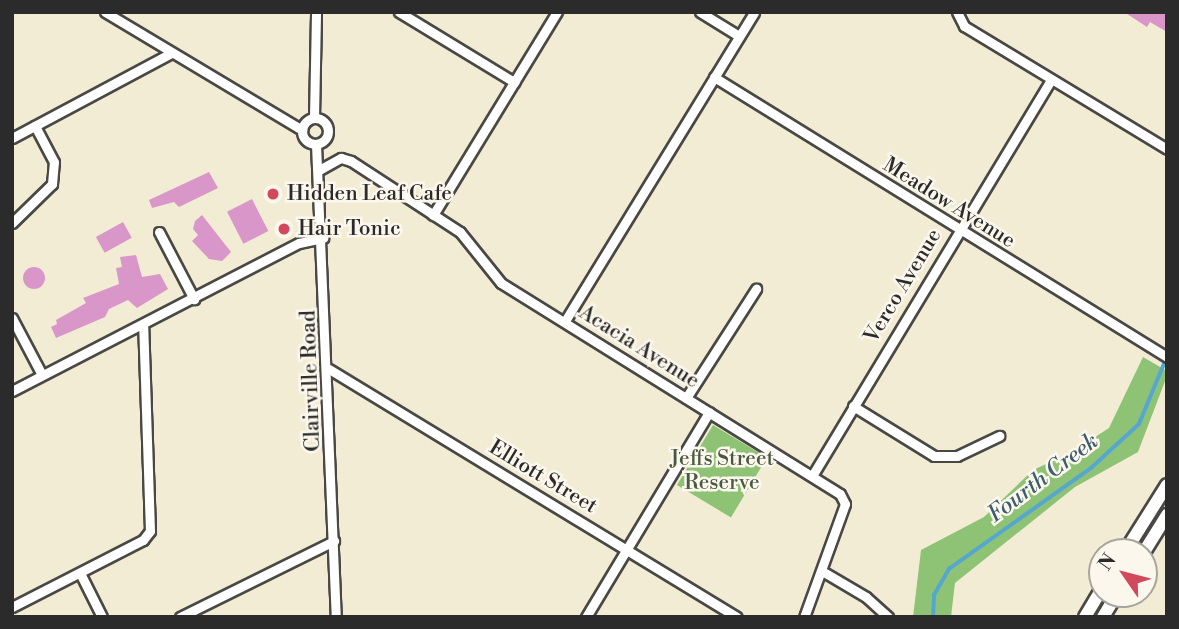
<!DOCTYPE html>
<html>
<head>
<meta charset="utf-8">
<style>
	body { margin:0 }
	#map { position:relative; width:1179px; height:629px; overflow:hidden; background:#f3ecd5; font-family:"Libre Bodoni",serif }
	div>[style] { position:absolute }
	.green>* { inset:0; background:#8ec375; transform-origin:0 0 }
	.stream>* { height:3.5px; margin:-1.75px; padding:0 1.75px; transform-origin:1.75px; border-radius:1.75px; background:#55a7d0 }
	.building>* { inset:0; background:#d996c8; transform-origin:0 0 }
	.round { border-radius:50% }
	.roads { filter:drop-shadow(2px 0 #494844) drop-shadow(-2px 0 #494844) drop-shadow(0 2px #494844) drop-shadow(0 -2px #494844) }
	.minor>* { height:9px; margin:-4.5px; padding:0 4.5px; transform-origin:4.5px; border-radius:4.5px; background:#fff }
	.minor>.ring { margin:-4.5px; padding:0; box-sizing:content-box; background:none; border:9px solid #fff; border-radius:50% }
	.secondary>* { height:12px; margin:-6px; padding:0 6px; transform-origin:6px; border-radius:6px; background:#fff }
	.dots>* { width:19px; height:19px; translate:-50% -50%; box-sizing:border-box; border:4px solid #fbf7ec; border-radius:50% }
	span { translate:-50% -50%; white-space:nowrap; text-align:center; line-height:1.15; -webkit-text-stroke:5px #fbf7ec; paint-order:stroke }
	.poi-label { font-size:21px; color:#2b2b2b }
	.left { translate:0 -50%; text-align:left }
	.street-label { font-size:21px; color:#2b2b2b }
	.park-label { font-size:21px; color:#495941 }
	.water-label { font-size:23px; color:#3c5d6d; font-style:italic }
	.frame { position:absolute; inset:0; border:14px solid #2b2b2b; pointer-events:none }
	.north { position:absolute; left:1088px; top:538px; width:70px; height:70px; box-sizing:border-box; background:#fbf7ec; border:2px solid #a8a59f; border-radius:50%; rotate:305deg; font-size:19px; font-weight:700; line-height:28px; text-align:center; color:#2b2b2b }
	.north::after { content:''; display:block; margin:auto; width:24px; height:32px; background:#d1495b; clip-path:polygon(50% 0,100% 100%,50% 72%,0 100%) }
</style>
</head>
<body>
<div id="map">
	<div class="green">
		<i style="clip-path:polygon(1143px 357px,1167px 371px,1167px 376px,1138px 452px,1075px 487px,955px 583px,951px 617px,913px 617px,921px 550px,984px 517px,1033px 470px,1072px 452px,1109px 428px)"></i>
		<i style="left:713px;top:425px;width:63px;height:70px;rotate:31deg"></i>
	</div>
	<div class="stream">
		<i style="left:933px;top:617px;width:22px;rotate:-87deg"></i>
		<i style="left:934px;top:595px;width:30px;rotate:-60deg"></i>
		<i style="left:949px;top:569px;width:174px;rotate:-35.4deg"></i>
		<i style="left:1091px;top:468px;width:65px;rotate:-42.5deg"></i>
		<i style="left:1139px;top:424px;width:70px;rotate:-67.4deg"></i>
	</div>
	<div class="building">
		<i style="clip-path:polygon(1124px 12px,1167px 12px,1167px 32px,1150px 22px,1147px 27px)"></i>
		<i style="clip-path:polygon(209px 172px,218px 188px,179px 207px,174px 202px,152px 208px,149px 200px)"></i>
		<i style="left:252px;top:199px;width:36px;height:28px;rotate:63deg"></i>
		<i style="clip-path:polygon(202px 215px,231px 252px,222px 261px,209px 259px,192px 241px,198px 235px,193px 229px,195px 221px)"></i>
		<i style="left:123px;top:222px;width:18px;height:31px;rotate:61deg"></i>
		<i style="clip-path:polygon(136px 255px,142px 277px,160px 274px,168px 289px,137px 308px,128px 300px,109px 309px,105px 317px,56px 338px,51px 327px,57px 324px,56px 320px,86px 303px,83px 298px,119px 284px,116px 268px,122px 267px,120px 257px)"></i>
		<i class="round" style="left:23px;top:267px;width:22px;height:22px"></i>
	</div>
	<div class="roads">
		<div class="minor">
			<i style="left:105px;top:12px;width:230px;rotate:30.9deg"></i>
			<i style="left:399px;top:12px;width:135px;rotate:31.3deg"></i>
			<i style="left:700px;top:12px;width:46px;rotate:31.6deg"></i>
			<i style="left:957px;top:12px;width:16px;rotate:63deg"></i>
			<i style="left:964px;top:26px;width:237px;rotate:31.2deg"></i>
			<i style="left:714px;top:77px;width:533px;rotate:31.72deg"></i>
			<i style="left:314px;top:118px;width:106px;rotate:-88.9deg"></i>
			<i class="ring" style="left:302px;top:118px;width:17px;height:17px"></i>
			<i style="left:12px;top:138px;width:180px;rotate:-28.1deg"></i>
			<i style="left:316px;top:144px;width:473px;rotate:87.6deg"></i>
			<i style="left:319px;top:170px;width:25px;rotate:-29deg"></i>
			<i style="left:341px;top:158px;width:10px;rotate:17deg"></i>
			<i style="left:351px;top:161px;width:130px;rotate:33.1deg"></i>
			<i style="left:460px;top:232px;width:65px;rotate:51.2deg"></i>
			<i style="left:501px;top:283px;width:399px;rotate:31.9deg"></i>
			<i style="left:840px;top:494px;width:11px;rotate:63deg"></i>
			<i style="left:845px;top:504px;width:120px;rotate:109.9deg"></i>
			<i style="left:433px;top:215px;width:238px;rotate:-58.6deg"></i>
			<i style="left:12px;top:223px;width:56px;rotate:-44.3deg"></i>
			<i style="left:52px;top:184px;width:22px;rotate:-85deg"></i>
			<i style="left:54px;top:162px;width:41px;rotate:-117.8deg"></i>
			<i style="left:159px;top:232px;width:76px;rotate:62.4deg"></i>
			<i style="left:12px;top:318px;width:64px;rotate:62.2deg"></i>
			<i style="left:565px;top:321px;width:362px;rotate:-58.5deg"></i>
			<i style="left:329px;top:369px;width:477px;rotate:31.3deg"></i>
			<i style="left:12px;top:391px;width:323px;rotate:-27.3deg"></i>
			<i style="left:299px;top:243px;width:25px;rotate:-12deg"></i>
			<i style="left:686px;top:398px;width:130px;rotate:-57.3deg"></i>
			<i style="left:853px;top:406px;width:95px;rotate:31.7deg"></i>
			<i style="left:934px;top:456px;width:23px"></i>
			<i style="left:957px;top:456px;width:47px;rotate:-25.5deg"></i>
			<i style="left:812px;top:476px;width:461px;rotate:-58.9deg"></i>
			<i style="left:822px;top:571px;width:51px;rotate:30.6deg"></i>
			<i style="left:866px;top:597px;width:30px;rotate:42deg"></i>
			<i style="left:80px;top:573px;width:49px;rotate:63.4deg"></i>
			<i style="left:12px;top:607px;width:147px;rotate:-27.1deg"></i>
			<i style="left:143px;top:540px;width:11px;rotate:-52deg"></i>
			<i style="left:150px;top:531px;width:206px;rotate:-91.9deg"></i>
			<i style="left:180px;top:617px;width:172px;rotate:-26.3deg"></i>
			<i style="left:586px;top:617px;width:239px;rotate:-59deg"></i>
		</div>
		<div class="secondary">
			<i style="left:1125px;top:552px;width:79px;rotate:-57.9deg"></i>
			<i style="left:1144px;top:552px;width:44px;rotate:-58.1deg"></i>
			<i style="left:1085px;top:617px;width:33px;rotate:-59deg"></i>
			<i style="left:1103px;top:617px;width:27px;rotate:-59deg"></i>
		</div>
	</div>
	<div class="dots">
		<i style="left:273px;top:194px;background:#d1495b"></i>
		<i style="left:284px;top:229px;background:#d1495b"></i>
	</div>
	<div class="poi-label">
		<span class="left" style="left:287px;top:194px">Hidden Leaf Cafe</span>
		<span class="left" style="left:298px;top:229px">Hair Tonic</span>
	</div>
	<div class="street-label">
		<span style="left:949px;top:203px;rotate:32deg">Meadow Avenue</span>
		<span style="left:903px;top:286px;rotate:-59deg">Verco Avenue</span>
		<span style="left:639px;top:347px;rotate:32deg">Acacia Avenue</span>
		<span style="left:311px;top:381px;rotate:-92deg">Clairville Road</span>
		<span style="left:543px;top:477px;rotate:31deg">Elliott Street</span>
	</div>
	<div class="park-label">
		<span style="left:722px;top:471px">Jeffs Street<br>Reserve</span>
	</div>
	<div class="water-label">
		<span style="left:1043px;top:478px;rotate:-37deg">Fourth Creek</span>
	</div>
	<div class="frame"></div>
	<div class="north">N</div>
</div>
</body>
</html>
